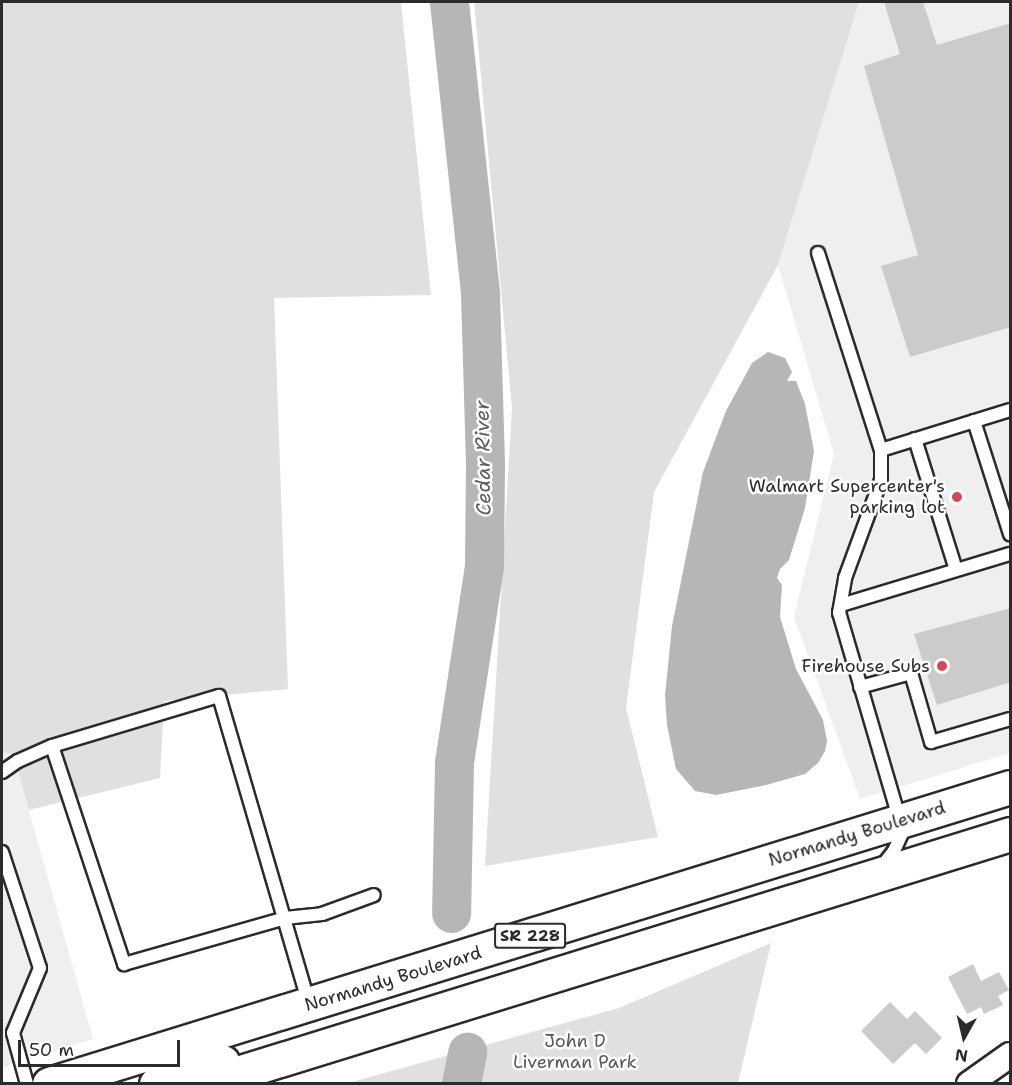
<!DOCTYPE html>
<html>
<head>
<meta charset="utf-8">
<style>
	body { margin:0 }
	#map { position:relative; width:1012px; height:1085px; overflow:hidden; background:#fff; font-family:"Shantell Sans",sans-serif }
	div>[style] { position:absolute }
	.built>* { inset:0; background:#efefef }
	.green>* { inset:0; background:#e0e0e0 }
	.water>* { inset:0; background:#b6b6b6 }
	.river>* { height:39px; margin:-19.5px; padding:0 19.5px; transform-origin:19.5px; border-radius:19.5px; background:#b6b6b6 }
	.building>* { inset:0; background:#cbcbcb }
	.roads { filter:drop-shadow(2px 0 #2b2b2b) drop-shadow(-2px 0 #2b2b2b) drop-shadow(0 2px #2b2b2b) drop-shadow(0 -2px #2b2b2b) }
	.lane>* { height:12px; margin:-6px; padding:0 6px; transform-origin:6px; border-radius:6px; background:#fff }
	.street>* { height:24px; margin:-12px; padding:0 12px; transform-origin:12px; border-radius:12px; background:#fff }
	.primary>* { height:33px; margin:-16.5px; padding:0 16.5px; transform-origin:16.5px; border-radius:16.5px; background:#fff }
	.dots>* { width:16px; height:16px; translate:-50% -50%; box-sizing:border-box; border:3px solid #fff; border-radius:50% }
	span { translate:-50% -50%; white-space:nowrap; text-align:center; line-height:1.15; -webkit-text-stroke:5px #fff; paint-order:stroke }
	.shield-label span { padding:2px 4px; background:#fff; border:2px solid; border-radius:4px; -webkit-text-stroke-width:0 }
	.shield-label { font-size:16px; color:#2b2b2b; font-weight:700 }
	.poi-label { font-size:18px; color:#2b2b2b }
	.right { translate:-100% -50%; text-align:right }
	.street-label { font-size:18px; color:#2b2b2b }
	.park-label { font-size:18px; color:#585858 }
	.water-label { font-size:20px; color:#5c5c5c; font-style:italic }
	.frame { position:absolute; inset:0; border:3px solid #2b2b2b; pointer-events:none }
	.north { position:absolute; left:934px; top:1007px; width:60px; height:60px; -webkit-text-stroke:4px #fff; paint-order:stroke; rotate:188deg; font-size:16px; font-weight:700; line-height:24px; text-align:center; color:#2b2b2b }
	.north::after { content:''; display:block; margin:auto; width:21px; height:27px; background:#2b2b2b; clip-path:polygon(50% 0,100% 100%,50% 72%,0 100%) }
	.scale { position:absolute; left:18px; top:1040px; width:162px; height:27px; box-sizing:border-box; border:3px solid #2b2b2b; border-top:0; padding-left:8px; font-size:18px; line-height:21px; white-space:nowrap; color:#2b2b2b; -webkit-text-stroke:4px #fff; paint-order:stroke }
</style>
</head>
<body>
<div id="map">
	<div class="built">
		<i style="clip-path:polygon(859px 2px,1010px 2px,1010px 753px,860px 799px,794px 617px,834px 454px,778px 265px)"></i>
		<i style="clip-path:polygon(2px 752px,13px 754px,93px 1039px,2px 1068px)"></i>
	</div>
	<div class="green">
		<i style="clip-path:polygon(2px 2px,401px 2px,431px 295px,274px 298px,288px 689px,164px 701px,160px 778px,29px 810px,13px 754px,2px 752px)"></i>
		<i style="clip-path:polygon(474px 2px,859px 2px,778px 265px,654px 492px,626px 708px,658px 837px,485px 866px,512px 408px)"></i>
		<i style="clip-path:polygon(771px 943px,738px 1083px,348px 1083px,619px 1008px)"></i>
	</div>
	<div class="water">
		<i style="clip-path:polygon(768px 352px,785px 358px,792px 372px,787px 381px,796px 381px,805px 404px,814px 451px,805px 508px,789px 560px,780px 569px,777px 578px,782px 585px,780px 617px,796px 669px,823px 720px,827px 741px,825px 751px,818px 763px,805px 774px,766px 785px,716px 795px,695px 791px,676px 769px,667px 725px,665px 695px,672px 626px,703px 472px,726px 411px,752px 363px)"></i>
	</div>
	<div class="river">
		<i style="left:449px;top:2px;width:294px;rotate:83.9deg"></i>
		<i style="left:480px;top:294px;width:172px;rotate:88.3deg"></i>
		<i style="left:485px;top:466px;width:100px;rotate:90.6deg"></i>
		<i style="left:484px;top:566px;width:199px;rotate:98.7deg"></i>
		<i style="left:454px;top:763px;width:150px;rotate:91.1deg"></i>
		<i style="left:461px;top:1084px;width:33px;rotate:-79deg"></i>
	</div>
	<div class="building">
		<i style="clip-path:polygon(884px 2px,923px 2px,937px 45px,1011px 23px,1011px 327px,910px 357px,881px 266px,918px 255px,864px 66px,900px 54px)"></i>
		<i style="clip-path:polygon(1011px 608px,1011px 682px,937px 705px,914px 634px)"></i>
		<i style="clip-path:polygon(973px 964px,981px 981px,999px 972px,1009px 990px,998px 996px,1003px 1005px,984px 1014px,981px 1007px,967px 1014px,948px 977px)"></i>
		<i style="clip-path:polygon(890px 1002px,907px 1019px,915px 1011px,942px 1038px,926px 1054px,915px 1043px,893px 1064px,861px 1031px)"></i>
	</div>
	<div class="roads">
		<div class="lane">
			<i style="left:818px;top:253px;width:207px;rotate:72.3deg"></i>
			<i style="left:974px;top:421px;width:119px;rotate:72.3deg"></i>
			<i style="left:915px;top:439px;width:137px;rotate:72.6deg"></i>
			<i style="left:841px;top:605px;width:177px;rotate:-16.8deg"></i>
			<i style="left:860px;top:687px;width:53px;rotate:-15.4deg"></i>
			<i style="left:911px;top:673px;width:72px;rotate:73.8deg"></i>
			<i style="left:931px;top:742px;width:82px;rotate:-16.2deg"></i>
			<i style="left:52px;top:746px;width:174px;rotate:-16.7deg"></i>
			<i style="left:219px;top:696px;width:320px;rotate:73.7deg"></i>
			<i style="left:2px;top:772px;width:19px;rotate:-35deg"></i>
			<i style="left:18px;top:761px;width:37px;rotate:-24deg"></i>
			<i style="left:52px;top:746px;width:230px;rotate:71.7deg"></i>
			<i style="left:124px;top:964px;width:167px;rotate:-15.9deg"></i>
			<i style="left:285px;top:918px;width:37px;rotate:-6deg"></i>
			<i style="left:322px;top:914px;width:55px;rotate:-20.1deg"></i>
			<i style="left:2px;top:852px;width:122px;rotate:71.9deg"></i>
			<i style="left:40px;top:968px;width:70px;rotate:112.6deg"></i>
			<i style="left:13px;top:1033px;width:53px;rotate:74.6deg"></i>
			<i style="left:883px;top:865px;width:18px;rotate:-52deg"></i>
			<i style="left:894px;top:851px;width:17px;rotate:-66deg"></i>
			<i style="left:901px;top:835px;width:14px;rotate:-94deg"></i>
			<i style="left:900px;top:821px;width:217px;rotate:-106.3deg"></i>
			<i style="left:839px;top:613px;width:36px;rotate:-80deg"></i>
			<i style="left:845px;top:578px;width:104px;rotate:-69.8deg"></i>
			<i style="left:881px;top:480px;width:30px;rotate:-90deg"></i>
			<i style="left:881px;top:450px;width:135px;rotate:-17.2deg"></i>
		</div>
		<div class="street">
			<i style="left:969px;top:1084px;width:50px;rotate:-35.3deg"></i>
		</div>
		<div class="primary">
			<i style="left:49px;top:1084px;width:1006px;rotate:-17.17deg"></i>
			<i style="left:156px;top:1084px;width:70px;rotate:-18.4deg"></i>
			<i style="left:202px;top:1084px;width:846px;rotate:-17.19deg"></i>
		</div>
	</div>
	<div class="dots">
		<i style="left:957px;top:497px;background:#d1495b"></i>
		<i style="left:942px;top:666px;background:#d1495b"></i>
	</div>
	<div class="shield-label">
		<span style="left:530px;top:936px">SR 228</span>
	</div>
	<div class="poi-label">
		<span class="right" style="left:945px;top:497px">Walmart Supercenter's<br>parking lot</span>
		<span class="right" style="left:930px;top:666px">Firehouse Subs</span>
	</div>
	<div class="street-label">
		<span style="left:857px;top:834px;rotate:-17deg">Normandy Boulevard</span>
		<span style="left:393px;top:979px;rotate:-17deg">Normandy Boulevard</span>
	</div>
	<div class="park-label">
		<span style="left:575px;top:1052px">John D<br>Liverman Park</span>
	</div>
	<div class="water-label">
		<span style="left:483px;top:458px;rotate:-91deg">Cedar River</span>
	</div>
	<div class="frame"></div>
	<div class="north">N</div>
	<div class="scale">50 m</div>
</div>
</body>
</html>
